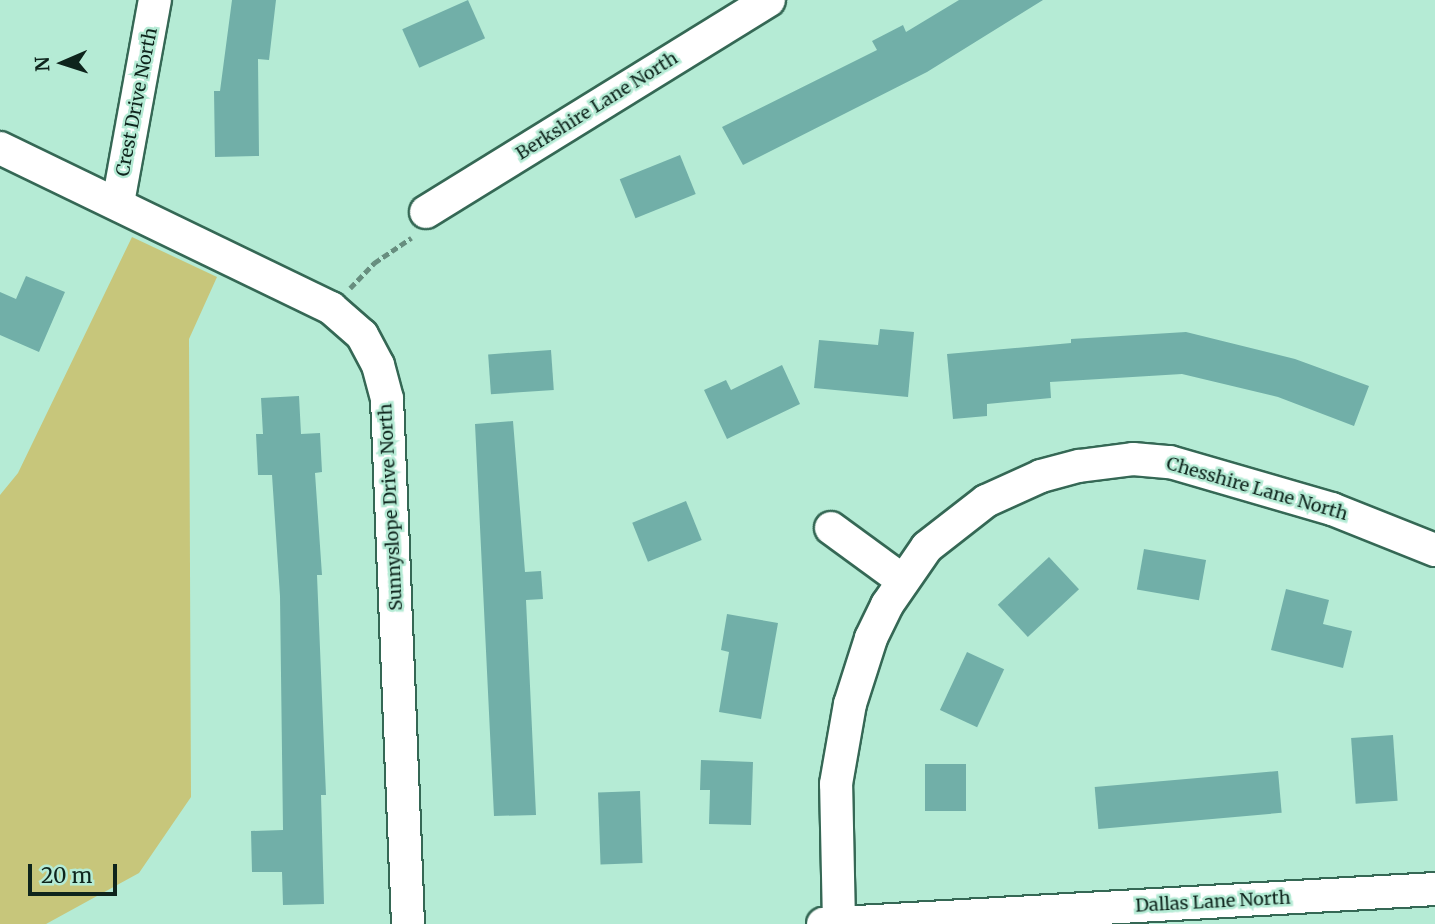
<!DOCTYPE html>
<html>
<head>
<meta charset="utf-8">
<style>
	body { margin:0 }
	#map { position:relative; width:1435px; height:924px; overflow:hidden; background:#b5ebd5; font-family:Merriweather,serif }
	div>[style] { position:absolute }
	.green>* { inset:0; background:#c7c67b }
	.building>* { inset:0; background:#71afa8; transform-origin:0 0 }
	.path>* { height:4.5px; margin-top:-2.25px; transform-origin:0; background:repeating-linear-gradient(90deg,#678e7f 0 7px,transparent 0 10.5px) }
	.roads { filter:drop-shadow(2px 0 #356855) drop-shadow(-2px 0 #356855) drop-shadow(0 2px #356855) drop-shadow(0 -2px #356855) }
	.street>* { height:32px; margin:-16px; padding:0 16px; transform-origin:16px; border-radius:16px; background:#fff }
	span { translate:-50% -50%; white-space:nowrap; text-align:center; line-height:1.15; -webkit-text-stroke:5px #b5ebd5; paint-order:stroke }
	.street-label { font-size:18px; color:#0e241c }
	.north { position:absolute; left:28px; top:28px; width:70px; height:70px; -webkit-text-stroke:5px #b5ebd5; paint-order:stroke; rotate:267deg; font-size:19px; font-weight:700; line-height:28px; text-align:center; color:#0e241c }
	.north::after { content:''; display:block; margin:auto; width:24px; height:32px; background:#0e241c; clip-path:polygon(50% 0,100% 100%,50% 72%,0 100%) }
	.scale { position:absolute; left:28px; top:864px; width:89px; height:32px; box-sizing:border-box; border:4px solid #0e241c; border-top:0; padding-left:9px; font-size:21px; line-height:24px; white-space:nowrap; color:#0e241c; -webkit-text-stroke:5px #b5ebd5; paint-order:stroke }
</style>
</head>
<body>
<div id="map">
	<div class="green">
		<i style="clip-path:polygon(132px 237px,217px 277px,189px 339px,191px 797px,139px 873px,46px 924px,0 924px,0 495px,18px 473px)"></i>
	</div>
	<div class="building">
		<i style="clip-path:polygon(232px 0,276px 0,269px 60px,258px 59px,259px 156px,215px 157px,214px 91px,220px 91px)"></i>
		<i style="left:468px;top:0;width:42px;height:72px;rotate:66deg"></i>
		<i style="clip-path:polygon(959px 0,1043px 0,927px 72px,743px 165px,722px 127px,877px 50px,872px 41px,903px 25px,906px 32px)"></i>
		<i style="left:680px;top:155px;width:42px;height:65px;rotate:68deg"></i>
		<i style="clip-path:polygon(26px 276px,65px 292px,39px 352px,0 335px,0 292px,16px 299px)"></i>
		<i style="clip-path:polygon(880px 329px,914px 332px,908px 397px,814px 388px,819px 340px,878px 345px)"></i>
		<i style="clip-path:polygon(1186px 332px,1295px 359px,1369px 386px,1354px 426px,1278px 397px,1182px 374px,1050px 382px,1051px 398px,987px 404px,987px 416px,953px 419px,947px 354px,1071px 343px,1071px 339px)"></i>
		<i style="left:551px;top:350px;width:40px;height:63px;rotate:86deg"></i>
		<i style="clip-path:polygon(782px 365px,800px 404px,727px 439px,704px 390px,726px 380px,731px 390px)"></i>
		<i style="clip-path:polygon(299px 396px,301px 434px,320px 433px,322px 472px,315px 473px,322px 575px,317px 575px,326px 795px,321px 795px,324px 904px,283px 905px,282px 872px,252px 872px,251px 831px,283px 830px,280px 596px,272px 475px,258px 475px,256px 434px,263px 434px,261px 398px)"></i>
		<i style="clip-path:polygon(513px 421px,525px 572px,541px 571px,543px 599px,526px 600px,536px 815px,494px 816px,475px 424px)"></i>
		<i style="left:686px;top:501px;width:42px;height:58px;rotate:68deg"></i>
		<i style="left:1144px;top:549px;width:63px;height:41px;rotate:10deg"></i>
		<i style="left:1049px;top:557px;width:44px;height:70px;rotate:47deg"></i>
		<i style="clip-path:polygon(1286px 589px,1329px 600px,1323px 624px,1352px 631px,1343px 668px,1271px 650px)"></i>
		<i style="clip-path:polygon(727px 614px,778px 623px,761px 719px,719px 712px,729px 652px,721px 650px)"></i>
		<i style="left:967px;top:652px;width:41px;height:64px;rotate:25deg"></i>
		<i style="left:1393px;top:735px;width:66px;height:42px;rotate:86deg"></i>
		<i style="clip-path:polygon(701px 760px,753px 762px,751px 825px,709px 824px,710px 790px,700px 790px)"></i>
		<i style="left:925px;top:764px;width:41px;height:47px"></i>
		<i style="left:1278px;top:771px;width:42px;height:184px;rotate:85deg"></i>
		<i style="left:640px;top:791px;width:72px;height:42px;rotate:88deg"></i>
	</div>
	<div class="path">
		<i style="left:350px;top:288px;width:35px;rotate:-46deg"></i>
		<i style="left:374px;top:263px;width:45px;rotate:-34deg"></i>
	</div>
	<div class="roads">
		<div class="street">
			<i style="left:0;top:148px;width:368px;rotate:25.8deg"></i>
			<i style="left:331px;top:308px;width:41px;rotate:41.1deg"></i>
			<i style="left:362px;top:335px;width:34px;rotate:62deg"></i>
			<i style="left:378px;top:365px;width:35px;rotate:75deg"></i>
			<i style="left:387px;top:399px;width:525px;rotate:87.71deg"></i>
			<i style="left:118px;top:203px;width:206px;rotate:-79.7deg"></i>
			<i style="left:426px;top:212px;width:403px;rotate:-31.7deg"></i>
			<i style="left:831px;top:528px;width:88px;rotate:36.2deg"></i>
			<i style="left:839px;top:923px;width:139px;rotate:-91.2deg"></i>
			<i style="left:836px;top:784px;width:81px;rotate:-80.1deg"></i>
			<i style="left:850px;top:704px;width:69px;rotate:-72.3deg"></i>
			<i style="left:871px;top:638px;width:37px;rotate:-64deg"></i>
			<i style="left:887px;top:605px;width:70px;rotate:-55.4deg"></i>
			<i style="left:927px;top:547px;width:75px;rotate:-37.9deg"></i>
			<i style="left:986px;top:501px;width:60px;rotate:-24.4deg"></i>
			<i style="left:1041px;top:476px;width:39px;rotate:-15deg"></i>
			<i style="left:1079px;top:466px;width:54px;rotate:-7.4deg"></i>
			<i style="left:1133px;top:459px;width:37px;rotate:5deg"></i>
			<i style="left:1170px;top:462px;width:169px;rotate:16.2deg"></i>
			<i style="left:1332px;top:509px;width:111px;rotate:21.7deg"></i>
			<i style="left:823px;top:924px;width:613px;rotate:-3.27deg"></i>
		</div>
	</div>
	<div class="street-label">
		<span style="left:137px;top:102px;rotate:-79deg">Crest Drive North</span>
		<span style="left:597px;top:106px;rotate:-32deg">Berkshire Lane North</span>
		<span style="left:1257px;top:489px;rotate:16deg">Chesshire Lane North</span>
		<span style="left:391px;top:507px;rotate:-93deg">Sunnyslope Drive North</span>
		<span style="left:1213px;top:902px;rotate:-3deg">Dallas Lane North</span>
	</div>
	<div class="north">N</div>
	<div class="scale">20 m</div>
</div>
</body>
</html>
